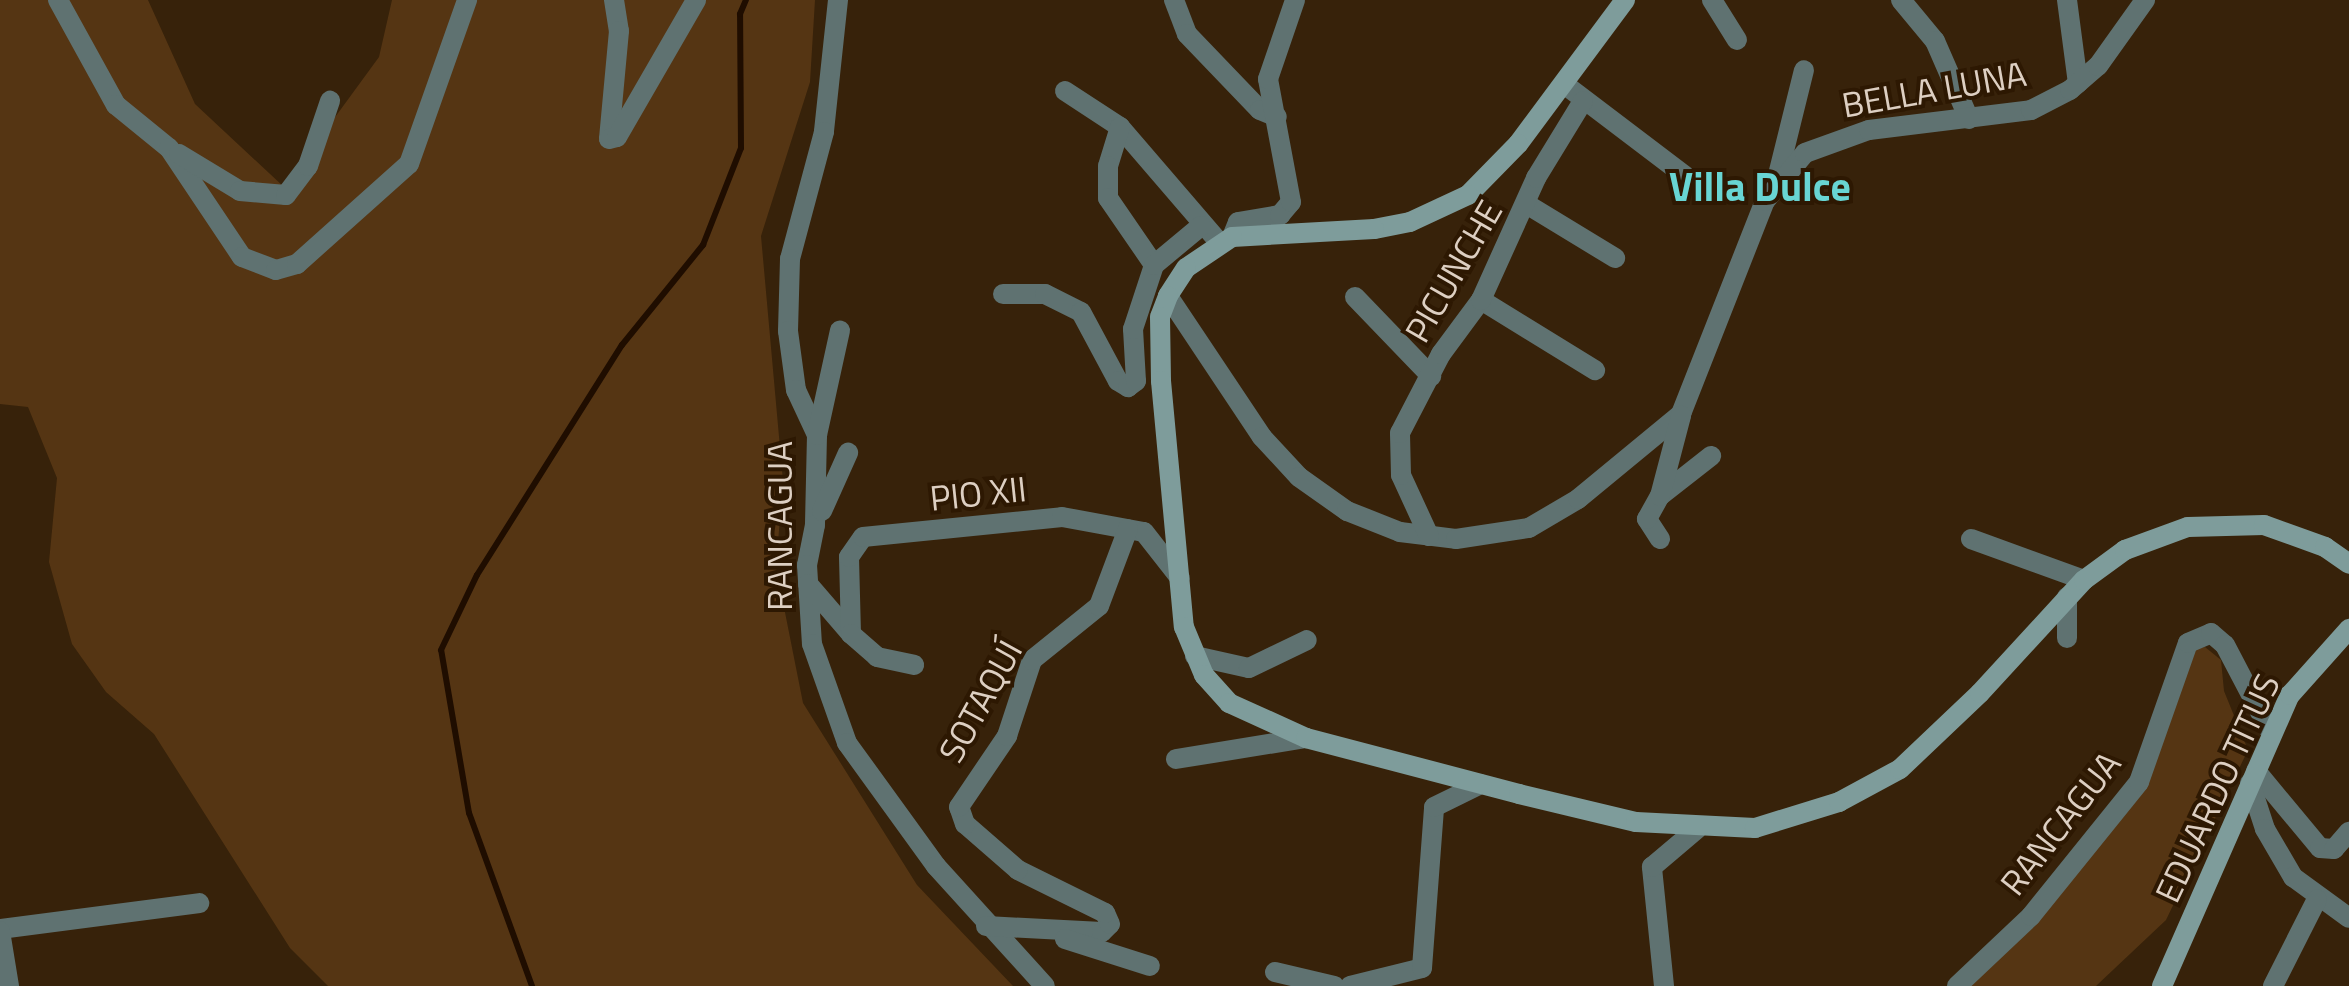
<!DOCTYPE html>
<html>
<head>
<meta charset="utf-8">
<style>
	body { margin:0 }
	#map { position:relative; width:2349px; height:986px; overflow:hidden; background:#37220a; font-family:"Titillium Web",sans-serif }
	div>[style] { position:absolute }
	.green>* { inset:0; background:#553513 }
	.stream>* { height:6px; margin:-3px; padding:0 3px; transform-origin:3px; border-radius:3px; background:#1f0d00 }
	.street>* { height:20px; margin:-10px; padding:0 10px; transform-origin:10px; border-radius:10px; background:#5f7271 }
	.secondary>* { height:20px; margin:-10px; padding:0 10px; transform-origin:10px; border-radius:10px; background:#7e9c9b }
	span { translate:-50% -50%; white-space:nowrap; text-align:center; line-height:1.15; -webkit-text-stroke:8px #2d1802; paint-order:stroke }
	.street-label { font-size:35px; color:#ddcfc2 }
	.quarter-label { font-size:40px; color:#68d5d3; font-weight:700 }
</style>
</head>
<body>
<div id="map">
	<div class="green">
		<i style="clip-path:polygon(0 0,148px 0,195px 104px,284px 187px,379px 57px,392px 0,815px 0,810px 82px,761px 236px,783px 481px,776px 567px,803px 703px,917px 885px,1013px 986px,328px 986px,290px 948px,154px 734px,106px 692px,72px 644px,49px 562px,57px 478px,28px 407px,0 404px)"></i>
		<i style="clip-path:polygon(2205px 647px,2221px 660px,2224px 691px,2248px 750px,2166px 920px,2096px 986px,1969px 986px,2146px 775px,2194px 649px)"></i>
	</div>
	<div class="stream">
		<i style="left:532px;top:986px;width:184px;rotate:-110deg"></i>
		<i style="left:469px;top:813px;width:165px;rotate:-99.7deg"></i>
		<i style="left:441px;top:650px;width:83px;rotate:-64.4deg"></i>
		<i style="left:477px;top:575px;width:272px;rotate:-57.8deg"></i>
		<i style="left:622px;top:345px;width:129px;rotate:-51deg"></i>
		<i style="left:703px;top:245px;width:104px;rotate:-68.6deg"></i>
		<i style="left:741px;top:148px;width:134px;rotate:-90.4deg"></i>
		<i style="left:740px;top:14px;width:15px;rotate:-67deg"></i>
	</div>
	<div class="street">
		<i style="left:58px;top:0;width:120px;rotate:61.1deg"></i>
		<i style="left:116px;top:105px;width:68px;rotate:39.1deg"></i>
		<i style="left:169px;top:148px;width:131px;rotate:56.2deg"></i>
		<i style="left:242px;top:257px;width:36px;rotate:21deg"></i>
		<i style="left:276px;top:270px;width:22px;rotate:-16deg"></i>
		<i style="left:297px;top:264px;width:150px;rotate:-41.8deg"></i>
		<i style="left:409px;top:164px;width:174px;rotate:-70.5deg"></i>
		<i style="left:614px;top:0;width:31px;rotate:81deg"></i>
		<i style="left:619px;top:31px;width:108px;rotate:95.3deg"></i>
		<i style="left:609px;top:139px;width:8px;rotate:-14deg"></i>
		<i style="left:617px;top:137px;width:158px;rotate:-60deg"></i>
		<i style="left:838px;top:0;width:133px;rotate:96.1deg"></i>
		<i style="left:824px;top:132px;width:131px;rotate:105deg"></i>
		<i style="left:790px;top:259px;width:72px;rotate:91.6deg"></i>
		<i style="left:788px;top:331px;width:60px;rotate:82.3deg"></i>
		<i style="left:796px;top:390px;width:50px;rotate:65deg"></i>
		<i style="left:817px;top:435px;width:90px;rotate:91.3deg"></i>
		<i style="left:815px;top:525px;width:41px;rotate:101.3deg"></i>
		<i style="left:807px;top:565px;width:79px;rotate:86.4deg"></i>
		<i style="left:812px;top:644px;width:105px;rotate:70.5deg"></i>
		<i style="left:847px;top:743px;width:152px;rotate:54.1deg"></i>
		<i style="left:936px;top:866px;width:162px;rotate:47.8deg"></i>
		<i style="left:1174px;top:0;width:36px;rotate:69deg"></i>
		<i style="left:1187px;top:34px;width:105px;rotate:46.2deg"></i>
		<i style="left:1260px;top:110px;width:18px;rotate:22deg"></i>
		<i style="left:1712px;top:0;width:47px;rotate:58deg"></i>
		<i style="left:1901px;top:0;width:53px;rotate:50.3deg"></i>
		<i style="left:1935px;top:41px;width:85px;rotate:66.4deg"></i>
		<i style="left:2067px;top:0;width:84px;rotate:82.5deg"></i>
		<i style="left:1564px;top:84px;width:177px;rotate:37.2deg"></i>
		<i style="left:1065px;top:91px;width:66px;rotate:33.2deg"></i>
		<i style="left:1120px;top:127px;width:152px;rotate:49.3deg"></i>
		<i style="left:1120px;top:127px;width:41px;rotate:107.1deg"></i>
		<i style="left:1108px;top:166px;width:32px;rotate:90deg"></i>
		<i style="left:1108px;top:198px;width:81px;rotate:55.5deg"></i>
		<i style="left:179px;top:154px;width:71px;rotate:31.2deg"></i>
		<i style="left:240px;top:191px;width:46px;rotate:5deg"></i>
		<i style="left:286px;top:195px;width:36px;rotate:-53deg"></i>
		<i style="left:308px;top:166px;width:69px;rotate:-71.3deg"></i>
		<i style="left:1777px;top:179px;width:112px;rotate:-76.1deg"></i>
		<i style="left:1528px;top:205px;width:102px;rotate:31.3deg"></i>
		<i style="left:1232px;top:237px;width:16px;rotate:-68deg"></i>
		<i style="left:1238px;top:222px;width:43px;rotate:-9.5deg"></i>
		<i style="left:1280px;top:215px;width:17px;rotate:-50deg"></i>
		<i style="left:1291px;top:202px;width:125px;rotate:-100.6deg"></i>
		<i style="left:1268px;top:79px;width:83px;rotate:-71.1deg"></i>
		<i style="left:1003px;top:294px;width:42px"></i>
		<i style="left:1045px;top:294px;width:40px;rotate:26.6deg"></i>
		<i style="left:1081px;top:312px;width:78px;rotate:61.8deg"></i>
		<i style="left:1118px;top:381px;width:12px;rotate:31deg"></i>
		<i style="left:1128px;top:387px;width:10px;rotate:-37deg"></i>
		<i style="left:1136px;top:381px;width:52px;rotate:-93.3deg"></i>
		<i style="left:1133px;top:329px;width:67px;rotate:-71.8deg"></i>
		<i style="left:1154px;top:265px;width:61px;rotate:-39.7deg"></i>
		<i style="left:1168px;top:296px;width:169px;rotate:56.3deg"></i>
		<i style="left:1262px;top:437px;width:54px;rotate:47.2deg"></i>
		<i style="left:1299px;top:477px;width:59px;rotate:35.3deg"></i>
		<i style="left:1347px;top:511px;width:57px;rotate:21.6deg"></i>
		<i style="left:1400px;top:532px;width:56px;rotate:7.1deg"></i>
		<i style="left:1456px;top:539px;width:74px;rotate:-8.6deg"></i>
		<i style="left:1529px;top:528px;width:57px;rotate:-30.6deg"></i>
		<i style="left:1578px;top:499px;width:134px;rotate:-39.5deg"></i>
		<i style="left:1681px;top:414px;width:229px;rotate:-68.5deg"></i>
		<i style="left:1765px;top:201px;width:62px;rotate:-50.2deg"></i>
		<i style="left:1805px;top:153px;width:68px;rotate:-19.8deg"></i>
		<i style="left:1869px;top:130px;width:163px;rotate:-7deg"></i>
		<i style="left:2031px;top:110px;width:44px;rotate:-27.1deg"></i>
		<i style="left:2070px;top:90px;width:37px;rotate:-41deg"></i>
		<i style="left:2098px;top:66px;width:81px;rotate:-54.5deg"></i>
		<i style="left:1355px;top:297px;width:110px;rotate:46.1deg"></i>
		<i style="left:1481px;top:300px;width:134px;rotate:31.6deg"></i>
		<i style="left:817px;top:435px;width:107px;rotate:-77.6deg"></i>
		<i style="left:1660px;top:496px;width:65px;rotate:-38.1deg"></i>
		<i style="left:822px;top:511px;width:64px;rotate:-65.9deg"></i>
		<i style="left:1429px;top:536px;width:67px;rotate:-114.7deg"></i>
		<i style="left:1401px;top:475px;width:42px;rotate:-91.4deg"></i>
		<i style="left:1400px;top:433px;width:89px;rotate:-62.6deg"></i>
		<i style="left:1441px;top:354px;width:67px;rotate:-53.5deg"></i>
		<i style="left:1481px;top:300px;width:134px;rotate:-65.7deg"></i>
		<i style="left:1536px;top:178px;width:90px;rotate:-58.6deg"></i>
		<i style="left:1660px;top:539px;width:24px;rotate:-123deg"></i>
		<i style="left:1647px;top:519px;width:26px;rotate:-61deg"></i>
		<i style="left:1660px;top:496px;width:83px;rotate:-75.3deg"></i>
		<i style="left:1971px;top:539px;width:120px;rotate:19.9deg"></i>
		<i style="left:808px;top:584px;width:66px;rotate:49.3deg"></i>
		<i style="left:851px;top:634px;width:77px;rotate:-91.5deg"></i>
		<i style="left:849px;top:557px;width:24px;rotate:-55deg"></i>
		<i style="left:863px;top:537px;width:200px;rotate:-5.7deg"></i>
		<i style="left:1062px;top:517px;width:83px;rotate:10.4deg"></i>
		<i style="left:1144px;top:532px;width:58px;rotate:52deg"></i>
		<i style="left:851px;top:634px;width:35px;rotate:41deg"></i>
		<i style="left:877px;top:657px;width:38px;rotate:12deg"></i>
		<i style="left:2067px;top:638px;width:41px;rotate:-90deg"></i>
		<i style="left:1195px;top:656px;width:55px;rotate:12.5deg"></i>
		<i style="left:1249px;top:668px;width:64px;rotate:-25.8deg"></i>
		<i style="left:1176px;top:759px;width:132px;rotate:-9.2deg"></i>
		<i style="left:2256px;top:771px;width:100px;rotate:50.3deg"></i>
		<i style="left:2320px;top:848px;width:14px;rotate:4deg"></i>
		<i style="left:2334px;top:849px;width:23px;rotate:-49deg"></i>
		<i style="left:2250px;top:783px;width:48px;rotate:71.9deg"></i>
		<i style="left:2265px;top:829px;width:56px;rotate:59.7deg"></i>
		<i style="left:2293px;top:877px;width:69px;rotate:36.2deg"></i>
		<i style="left:986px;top:926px;width:116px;rotate:3deg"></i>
		<i style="left:1102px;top:932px;width:11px;rotate:-45deg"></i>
		<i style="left:1110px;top:924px;width:12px;rotate:-114deg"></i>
		<i style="left:1105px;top:913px;width:97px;rotate:-153.7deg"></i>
		<i style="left:1018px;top:870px;width:70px;rotate:-139deg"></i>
		<i style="left:965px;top:824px;width:18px;rotate:-109deg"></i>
		<i style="left:959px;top:807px;width:86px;rotate:-55.9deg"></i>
		<i style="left:1007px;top:736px;width:80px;rotate:-71.8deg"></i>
		<i style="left:1032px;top:660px;width:86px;rotate:-38.9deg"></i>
		<i style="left:1099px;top:606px;width:82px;rotate:-69.4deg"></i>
		<i style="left:0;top:929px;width:201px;rotate:-7.4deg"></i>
		<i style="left:0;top:931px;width:56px;rotate:80.7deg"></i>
		<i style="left:1065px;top:939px;width:89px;rotate:17.6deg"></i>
		<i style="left:1275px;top:972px;width:61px;rotate:13.3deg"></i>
		<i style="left:1350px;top:986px;width:74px;rotate:-14deg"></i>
		<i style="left:1422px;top:968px;width:161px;rotate:-85.7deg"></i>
		<i style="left:1434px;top:807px;width:52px;rotate:-26.1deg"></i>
		<i style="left:1664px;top:986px;width:120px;rotate:-95.8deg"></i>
		<i style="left:1652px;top:867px;width:59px;rotate:-40.2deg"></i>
		<i style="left:1957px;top:986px;width:102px;rotate:-43.4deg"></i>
		<i style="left:2031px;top:916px;width:172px;rotate:-51.1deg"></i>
		<i style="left:2139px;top:782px;width:147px;rotate:-70.6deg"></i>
		<i style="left:2188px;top:643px;width:25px;rotate:-23deg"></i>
		<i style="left:2211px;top:633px;width:18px;rotate:41deg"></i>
		<i style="left:2225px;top:645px;width:99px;rotate:62.4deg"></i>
		<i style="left:2273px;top:986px;width:97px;rotate:-63.2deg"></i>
	</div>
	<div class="secondary">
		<i style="left:1625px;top:0;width:179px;rotate:126.6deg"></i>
		<i style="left:1518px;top:144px;width:71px;rotate:134.4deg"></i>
		<i style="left:1468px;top:195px;width:64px;rotate:155deg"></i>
		<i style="left:1410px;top:222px;width:37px;rotate:169deg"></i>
		<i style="left:1374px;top:229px;width:142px;rotate:176.8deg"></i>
		<i style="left:1232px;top:237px;width:55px;rotate:146deg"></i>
		<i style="left:1186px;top:268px;width:33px;rotate:123deg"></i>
		<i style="left:1168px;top:296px;width:22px;rotate:111deg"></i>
		<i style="left:1160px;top:317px;width:64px;rotate:89.1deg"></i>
		<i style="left:1161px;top:381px;width:247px;rotate:84.7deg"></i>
		<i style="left:1184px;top:627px;width:52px;rotate:67.4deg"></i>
		<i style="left:1204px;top:675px;width:38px;rotate:48deg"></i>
		<i style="left:1229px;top:703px;width:85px;rotate:24.4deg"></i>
		<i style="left:1306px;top:738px;width:220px;rotate:14.7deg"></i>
		<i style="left:1519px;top:794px;width:120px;rotate:13.5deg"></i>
		<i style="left:1636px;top:822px;width:119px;rotate:2.9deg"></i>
		<i style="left:1755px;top:828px;width:88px;rotate:-17.2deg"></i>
		<i style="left:1839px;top:802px;width:69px;rotate:-28.4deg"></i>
		<i style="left:1900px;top:769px;width:110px;rotate:-43.5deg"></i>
		<i style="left:1980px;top:693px;width:154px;rotate:-47.4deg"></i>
		<i style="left:2084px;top:580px;width:51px;rotate:-36.2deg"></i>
		<i style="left:2125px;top:550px;width:67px;rotate:-20.1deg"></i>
		<i style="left:2188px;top:527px;width:76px;rotate:-1.5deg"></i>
		<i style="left:2264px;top:525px;width:65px;rotate:19.8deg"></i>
		<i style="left:2325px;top:547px;width:29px;rotate:35deg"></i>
		<i style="left:2162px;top:986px;width:318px;rotate:-66.3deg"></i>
		<i style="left:2290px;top:695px;width:89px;rotate:-48.2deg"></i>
	</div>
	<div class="street-label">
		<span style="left:1934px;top:89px;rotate:-10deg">BELLA LUNA</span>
		<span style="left:1453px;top:271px;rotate:-60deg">PICUNCHE</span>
		<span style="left:978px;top:493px;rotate:-6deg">PIO XII</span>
		<span style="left:779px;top:526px;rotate:-90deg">RANCAGUA</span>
		<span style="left:980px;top:701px;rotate:-61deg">SOTAQUÍ</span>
		<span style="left:2217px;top:788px;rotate:-65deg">EDUARDO TITUS</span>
		<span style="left:2060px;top:823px;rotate:-52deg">RANCAGUA</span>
	</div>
	<div class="quarter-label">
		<span style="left:1760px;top:187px">Villa Dulce</span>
	</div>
</div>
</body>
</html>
